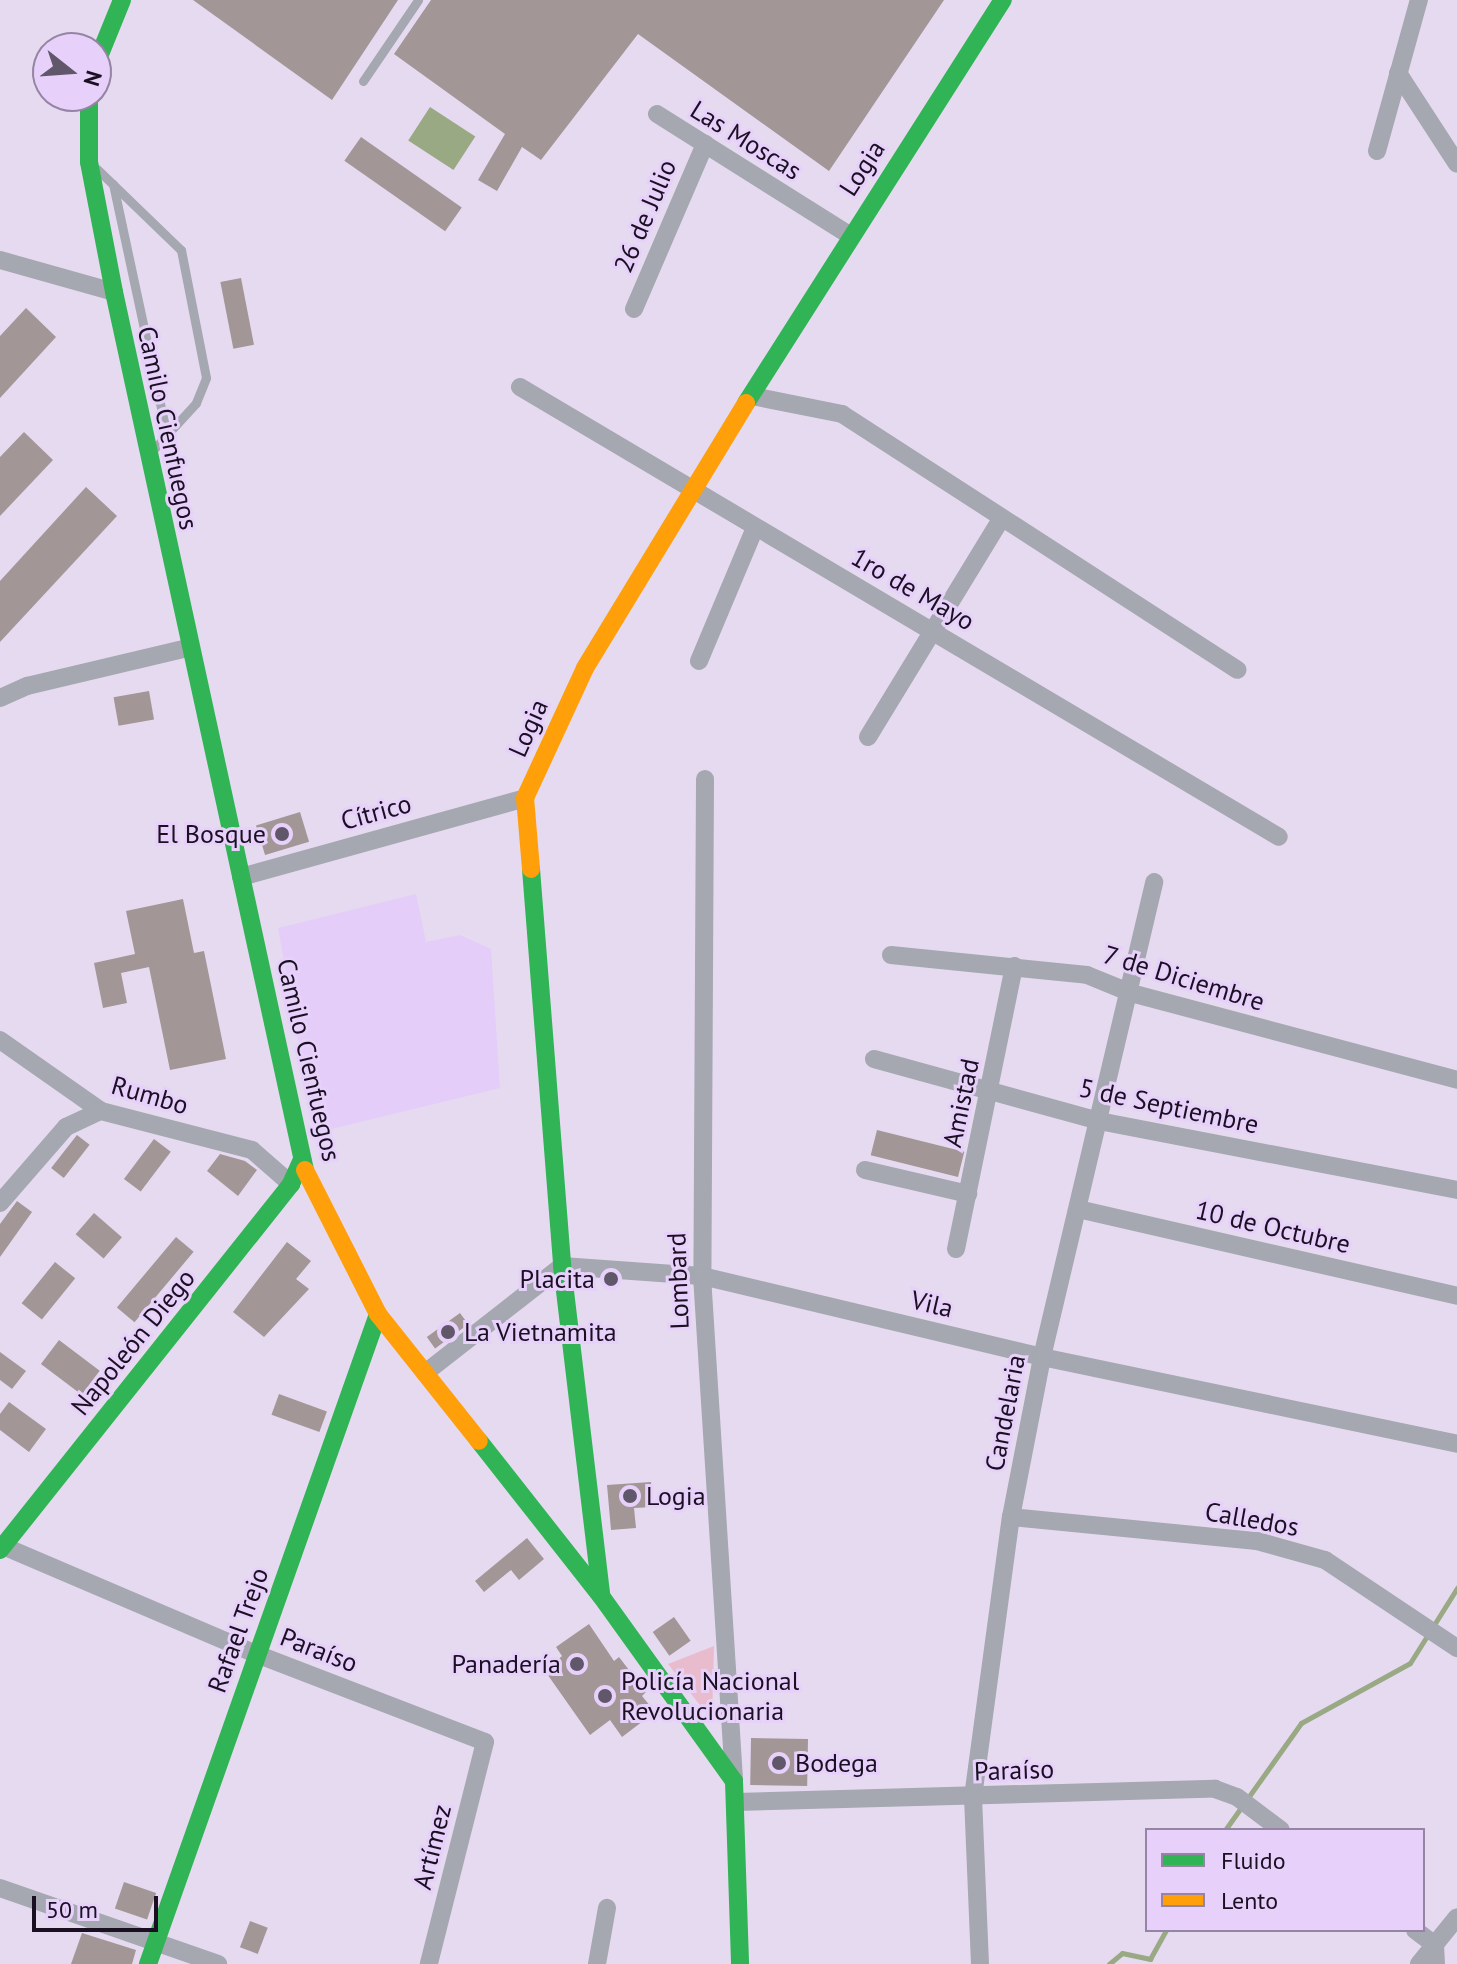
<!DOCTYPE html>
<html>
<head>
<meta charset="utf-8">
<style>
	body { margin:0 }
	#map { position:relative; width:1457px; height:1964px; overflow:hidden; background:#e6daf1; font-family:"PT Sans",sans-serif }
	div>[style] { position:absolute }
	.built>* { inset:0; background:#e4cdf8 }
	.green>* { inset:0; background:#e9bccd }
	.water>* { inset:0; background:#98a984; transform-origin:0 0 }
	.stream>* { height:5px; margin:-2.5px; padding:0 2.5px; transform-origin:2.5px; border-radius:2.5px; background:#98a984 }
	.building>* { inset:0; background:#a29697; transform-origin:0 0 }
	.lane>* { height:9px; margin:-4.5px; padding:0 4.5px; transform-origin:4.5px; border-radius:4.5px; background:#a5a7b1 }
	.street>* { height:18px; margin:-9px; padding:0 9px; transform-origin:9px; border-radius:9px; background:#a5a7b1 }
	.fast>* { height:18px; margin:-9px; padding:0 9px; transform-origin:9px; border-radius:9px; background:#30b455 }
	.slow>* { height:18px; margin:-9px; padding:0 9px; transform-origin:9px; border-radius:9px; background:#ff9f0a }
	.dots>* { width:22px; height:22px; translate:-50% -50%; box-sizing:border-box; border:4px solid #e7d1fa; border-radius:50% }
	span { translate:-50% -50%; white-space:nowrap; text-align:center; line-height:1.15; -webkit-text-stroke:6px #e7d1fa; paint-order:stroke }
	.street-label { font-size:26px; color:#1a1022 }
	.poi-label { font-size:26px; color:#1a1022 }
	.right { translate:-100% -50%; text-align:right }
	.left { translate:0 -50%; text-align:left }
	.legend { position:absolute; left:1145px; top:1828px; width:280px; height:104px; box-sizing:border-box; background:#e7d1fa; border:2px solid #9584a4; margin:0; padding:10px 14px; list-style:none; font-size:24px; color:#1a1022 }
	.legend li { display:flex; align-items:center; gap:16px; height:40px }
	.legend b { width:40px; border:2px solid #9584a4 }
	.north { position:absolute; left:32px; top:32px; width:80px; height:80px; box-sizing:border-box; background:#e7d1fa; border:2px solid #9584a4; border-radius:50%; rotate:107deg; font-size:22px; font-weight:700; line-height:32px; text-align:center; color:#1a1022 }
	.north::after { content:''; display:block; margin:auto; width:28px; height:36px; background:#61576a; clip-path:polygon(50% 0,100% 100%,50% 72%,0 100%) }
	.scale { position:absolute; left:32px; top:1896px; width:126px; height:36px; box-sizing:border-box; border:4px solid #1a1022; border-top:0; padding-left:10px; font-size:24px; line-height:28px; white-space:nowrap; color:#1a1022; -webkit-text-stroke:6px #e7d1fa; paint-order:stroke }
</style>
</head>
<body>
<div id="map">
	<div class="built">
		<i style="clip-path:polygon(416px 894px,426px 942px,460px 935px,491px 949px,500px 1088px,315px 1133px,278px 928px)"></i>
	</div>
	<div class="green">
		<i style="clip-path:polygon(714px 1646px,712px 1721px,668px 1664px)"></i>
	</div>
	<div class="water">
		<i style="left:430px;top:107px;width:54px;height:40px;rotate:33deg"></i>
	</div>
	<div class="stream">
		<i style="left:1225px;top:1830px;width:131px;rotate:-54.6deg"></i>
		<i style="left:1301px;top:1723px;width:124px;rotate:-28.8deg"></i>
		<i style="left:1410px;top:1663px;width:89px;rotate:-57.9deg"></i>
		<i style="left:1109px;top:1964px;width:17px;rotate:-40deg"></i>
		<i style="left:1122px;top:1953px;width:29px;rotate:12deg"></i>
		<i style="left:1150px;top:1959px;width:33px;rotate:-61deg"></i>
	</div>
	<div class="building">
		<i style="clip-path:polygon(193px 0,398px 0,332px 100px)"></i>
		<i style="clip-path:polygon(431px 0,944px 0,829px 171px,638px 34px,541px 160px,522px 147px,497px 191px,478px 180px,505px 134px,394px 54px)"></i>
		<i style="left:361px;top:137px;width:123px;height:29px;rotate:35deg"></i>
		<i style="left:241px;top:278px;width:68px;height:21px;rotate:79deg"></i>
		<i style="clip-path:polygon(26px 308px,56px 337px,0 398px,0 336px)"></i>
		<i style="clip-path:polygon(24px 432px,53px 460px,0 516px,0 457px)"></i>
		<i style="clip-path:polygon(86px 487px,117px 516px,0 642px,0 581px)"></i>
		<i style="left:149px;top:691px;width:29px;height:36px;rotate:80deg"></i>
		<i style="left:300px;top:812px;width:31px;height:46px;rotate:73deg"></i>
		<i style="clip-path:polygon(183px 899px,194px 953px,204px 951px,226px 1059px,170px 1070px,149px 967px,121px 973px,127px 1003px,103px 1008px,94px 963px,135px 954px,126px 911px)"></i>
		<i style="left:877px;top:1130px;width:90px;height:26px;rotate:14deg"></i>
		<i style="left:77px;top:1135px;width:16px;height:42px;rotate:38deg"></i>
		<i style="left:154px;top:1139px;width:21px;height:50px;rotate:37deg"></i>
		<i style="clip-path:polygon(220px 1154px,245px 1161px,257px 1170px,238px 1196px,207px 1171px)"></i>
		<i style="clip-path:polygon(17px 1201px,32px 1212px,0 1257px,0 1224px)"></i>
		<i style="left:94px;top:1213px;width:37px;height:28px;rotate:41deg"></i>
		<i style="left:176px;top:1237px;width:23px;height:92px;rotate:40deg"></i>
		<i style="clip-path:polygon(287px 1242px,311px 1261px,296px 1279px,309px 1289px,264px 1337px,233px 1312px)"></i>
		<i style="left:55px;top:1262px;width:26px;height:53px;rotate:39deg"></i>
		<i style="left:460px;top:1313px;width:14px;height:41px;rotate:54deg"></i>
		<i style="left:59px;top:1340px;width:51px;height:30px;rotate:37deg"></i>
		<i style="clip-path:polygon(0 1352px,26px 1371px,12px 1389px,0 1380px)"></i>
		<i style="left:279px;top:1394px;width:51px;height:22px;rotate:20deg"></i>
		<i style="clip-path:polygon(9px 1402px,46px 1429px,29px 1452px,0 1430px,0 1414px)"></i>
		<i style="clip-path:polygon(651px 1482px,653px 1507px,634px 1508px,636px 1528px,611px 1530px,607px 1485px)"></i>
		<i style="clip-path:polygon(527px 1538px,544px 1559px,519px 1580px,511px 1570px,484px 1592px,475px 1581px)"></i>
		<i style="left:674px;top:1617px;width:29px;height:26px;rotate:55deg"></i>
		<i style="clip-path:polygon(589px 1624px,614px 1661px,619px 1657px,646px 1692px,642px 1696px,655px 1712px,622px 1737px,610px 1720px,590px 1735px,545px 1671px,562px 1656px,556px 1647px)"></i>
		<i style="left:808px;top:1739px;width:47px;height:57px;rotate:91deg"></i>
		<i style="left:124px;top:1882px;width:34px;height:28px;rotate:19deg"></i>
		<i style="left:250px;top:1921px;width:19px;height:28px;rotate:21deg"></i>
		<i style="clip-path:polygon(82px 1933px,136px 1950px,132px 1964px,71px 1964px)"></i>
	</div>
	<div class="lane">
		<i style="left:363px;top:81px;width:98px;rotate:-55.8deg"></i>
		<i style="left:97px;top:169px;width:117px;rotate:44deg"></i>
		<i style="left:181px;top:250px;width:130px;rotate:78.9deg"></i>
		<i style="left:206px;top:378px;width:27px;rotate:112deg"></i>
		<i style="left:196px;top:403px;width:64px;rotate:132.5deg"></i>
		<i style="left:113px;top:184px;width:257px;rotate:77.9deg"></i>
	</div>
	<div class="street">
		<i style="left:1398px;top:73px;width:108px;rotate:57deg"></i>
		<i style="left:657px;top:114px;width:227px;rotate:32.2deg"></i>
		<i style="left:1377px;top:151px;width:157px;rotate:-74.5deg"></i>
		<i style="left:0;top:260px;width:118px;rotate:15.7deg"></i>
		<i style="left:634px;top:309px;width:180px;rotate:-66.7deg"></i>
		<i style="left:520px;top:387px;width:882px;rotate:30.66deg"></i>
		<i style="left:752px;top:396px;width:92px;rotate:11.3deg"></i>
		<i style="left:842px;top:414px;width:471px;rotate:32.9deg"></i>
		<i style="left:699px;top:661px;width:144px;rotate:-67.2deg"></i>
		<i style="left:0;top:698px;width:30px;rotate:-24deg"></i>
		<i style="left:27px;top:686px;width:165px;rotate:-13.3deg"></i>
		<i style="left:868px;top:737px;width:255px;rotate:-58.6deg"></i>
		<i style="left:705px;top:779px;width:497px;rotate:90.3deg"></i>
		<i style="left:702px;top:1276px;width:504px;rotate:86.36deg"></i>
		<i style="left:241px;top:877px;width:295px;rotate:-15.5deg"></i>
		<i style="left:891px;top:955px;width:197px;rotate:5.8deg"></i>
		<i style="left:1087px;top:975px;width:48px;rotate:22.2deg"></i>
		<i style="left:1131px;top:993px;width:337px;rotate:14.9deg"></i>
		<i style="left:0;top:1040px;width:123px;rotate:35.1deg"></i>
		<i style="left:101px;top:1111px;width:156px;rotate:14.5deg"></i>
		<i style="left:252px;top:1150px;width:52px;rotate:41.1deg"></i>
		<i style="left:874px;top:1059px;width:233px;rotate:15.4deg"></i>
		<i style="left:1099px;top:1121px;width:365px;rotate:10.9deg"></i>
		<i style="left:865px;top:1170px;width:106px;rotate:13.1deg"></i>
		<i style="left:0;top:1203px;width:101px;rotate:-49deg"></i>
		<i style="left:66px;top:1127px;width:38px;rotate:-25deg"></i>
		<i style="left:1078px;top:1209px;width:389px;rotate:12.9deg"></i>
		<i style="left:956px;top:1249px;width:289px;rotate:-78.4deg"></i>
		<i style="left:425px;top:1373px;width:174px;rotate:-38deg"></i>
		<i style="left:562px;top:1266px;width:140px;rotate:4.1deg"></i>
		<i style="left:702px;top:1276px;width:350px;rotate:13.4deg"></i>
		<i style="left:1042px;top:1357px;width:424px;rotate:11.8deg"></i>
		<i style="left:1011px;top:1517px;width:247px;rotate:5.6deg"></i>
		<i style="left:1257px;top:1541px;width:71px;rotate:15.6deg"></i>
		<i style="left:1325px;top:1560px;width:159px;rotate:33.7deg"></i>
		<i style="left:3px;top:1546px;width:275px;rotate:23.1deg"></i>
		<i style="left:256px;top:1654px;width:245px;rotate:21deg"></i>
		<i style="left:485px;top:1742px;width:229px;rotate:104.2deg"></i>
		<i style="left:736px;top:1802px;width:479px;rotate:-1.6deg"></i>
		<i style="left:1215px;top:1789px;width:23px;rotate:20deg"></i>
		<i style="left:1237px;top:1797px;width:55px;rotate:36.9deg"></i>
		<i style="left:0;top:1888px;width:231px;rotate:19.2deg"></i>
		<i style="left:1415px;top:1930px;width:25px;rotate:37deg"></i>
		<i style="left:1435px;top:1945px;width:19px;rotate:87deg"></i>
		<i style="left:597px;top:1964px;width:57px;rotate:-79.9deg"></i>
		<i style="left:980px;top:1964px;width:167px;rotate:-92.4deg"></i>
		<i style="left:973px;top:1797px;width:283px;rotate:-82.3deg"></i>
		<i style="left:1011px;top:1517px;width:163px;rotate:-79deg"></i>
		<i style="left:1042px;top:1357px;width:488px;rotate:-76.7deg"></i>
		<i style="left:1419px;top:1964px;width:60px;rotate:-51deg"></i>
	</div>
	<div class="fast">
		<i style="left:96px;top:64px;width:69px;rotate:-67.9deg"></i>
		<i style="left:89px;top:96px;width:66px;rotate:90deg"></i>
		<i style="left:89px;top:162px;width:132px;rotate:79.1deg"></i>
		<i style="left:114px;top:292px;width:899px;rotate:77.73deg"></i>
		<i style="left:746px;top:403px;width:478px;rotate:-57.5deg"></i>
		<i style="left:531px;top:869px;width:398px;rotate:85.5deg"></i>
		<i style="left:562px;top:1266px;width:331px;rotate:83.2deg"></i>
		<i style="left:479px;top:1441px;width:197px;rotate:51.8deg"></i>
		<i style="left:601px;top:1596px;width:228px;rotate:54.3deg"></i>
		<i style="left:734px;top:1781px;width:183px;rotate:88.1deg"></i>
		<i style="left:0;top:1550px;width:468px;rotate:-51.5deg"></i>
		<i style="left:291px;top:1184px;width:24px;rotate:-66deg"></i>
		<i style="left:148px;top:1964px;width:689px;rotate:-70.51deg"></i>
	</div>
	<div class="slow">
		<i style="left:531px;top:869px;width:71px;rotate:-94.8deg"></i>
		<i style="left:525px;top:798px;width:143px;rotate:-65.2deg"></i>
		<i style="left:585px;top:668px;width:310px;rotate:-58.7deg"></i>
		<i style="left:305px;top:1170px;width:161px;rotate:63.1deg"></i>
		<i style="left:378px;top:1314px;width:162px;rotate:51.5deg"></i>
	</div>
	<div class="dots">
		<i style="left:282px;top:834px;background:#61576a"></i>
		<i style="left:611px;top:1279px;background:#61576a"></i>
		<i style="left:448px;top:1332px;background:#61576a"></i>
		<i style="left:630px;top:1496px;background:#61576a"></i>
		<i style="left:577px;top:1664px;background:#61576a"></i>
		<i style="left:605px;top:1696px;background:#61576a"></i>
		<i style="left:779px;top:1763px;background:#61576a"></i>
	</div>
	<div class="street-label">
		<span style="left:746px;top:140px;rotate:32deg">Las Moscas</span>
		<span style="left:862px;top:168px;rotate:-57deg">Logia</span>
		<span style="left:645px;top:216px;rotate:-67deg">26 de Julio</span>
		<span style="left:168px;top:428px;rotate:78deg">Camilo Cienfuegos</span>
		<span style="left:913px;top:589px;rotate:30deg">1ro de Mayo</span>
		<span style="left:528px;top:728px;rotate:-66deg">Logia</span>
		<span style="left:376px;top:812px;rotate:-15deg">Cítrico</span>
		<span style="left:1184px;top:978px;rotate:17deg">7 de Diciembre</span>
		<span style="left:309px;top:1060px;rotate:77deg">Camilo Cienfuegos</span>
		<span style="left:150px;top:1095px;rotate:16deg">Rumbo</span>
		<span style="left:961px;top:1103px;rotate:-78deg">Amistad</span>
		<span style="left:1169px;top:1106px;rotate:12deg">5 de Septiembre</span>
		<span style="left:1273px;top:1227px;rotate:13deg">10 de Octubre</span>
		<span style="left:678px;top:1281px;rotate:-92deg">Lombard</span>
		<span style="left:932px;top:1304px;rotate:13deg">Vila</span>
		<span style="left:133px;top:1342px;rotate:-51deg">Napoleón Diego</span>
		<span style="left:1005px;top:1413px;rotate:-79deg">Candelaria</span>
		<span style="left:1252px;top:1519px;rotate:10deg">Calledos</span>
		<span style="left:238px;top:1630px;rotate:-70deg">Rafael Trejo</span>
		<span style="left:319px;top:1650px;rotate:21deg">Paraíso</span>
		<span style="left:1014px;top:1770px;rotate:-2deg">Paraíso</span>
		<span style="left:432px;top:1847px;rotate:-76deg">Artímez</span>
	</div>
	<div class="poi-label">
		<span class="right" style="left:266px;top:834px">El Bosque</span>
		<span class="right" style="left:595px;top:1279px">Placita</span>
		<span class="left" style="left:464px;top:1332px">La Vietnamita</span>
		<span class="left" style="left:646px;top:1496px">Logia</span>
		<span class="right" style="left:561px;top:1664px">Panadería</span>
		<span class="left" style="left:621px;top:1696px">Policía Nacional<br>Revolucionaria</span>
		<span class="left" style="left:795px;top:1763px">Bodega</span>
	</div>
	<ul class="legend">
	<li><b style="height:10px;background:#30b455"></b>Fluido</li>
	<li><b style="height:10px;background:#ff9f0a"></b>Lento</li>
	</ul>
	<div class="north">N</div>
	<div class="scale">50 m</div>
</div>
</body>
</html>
